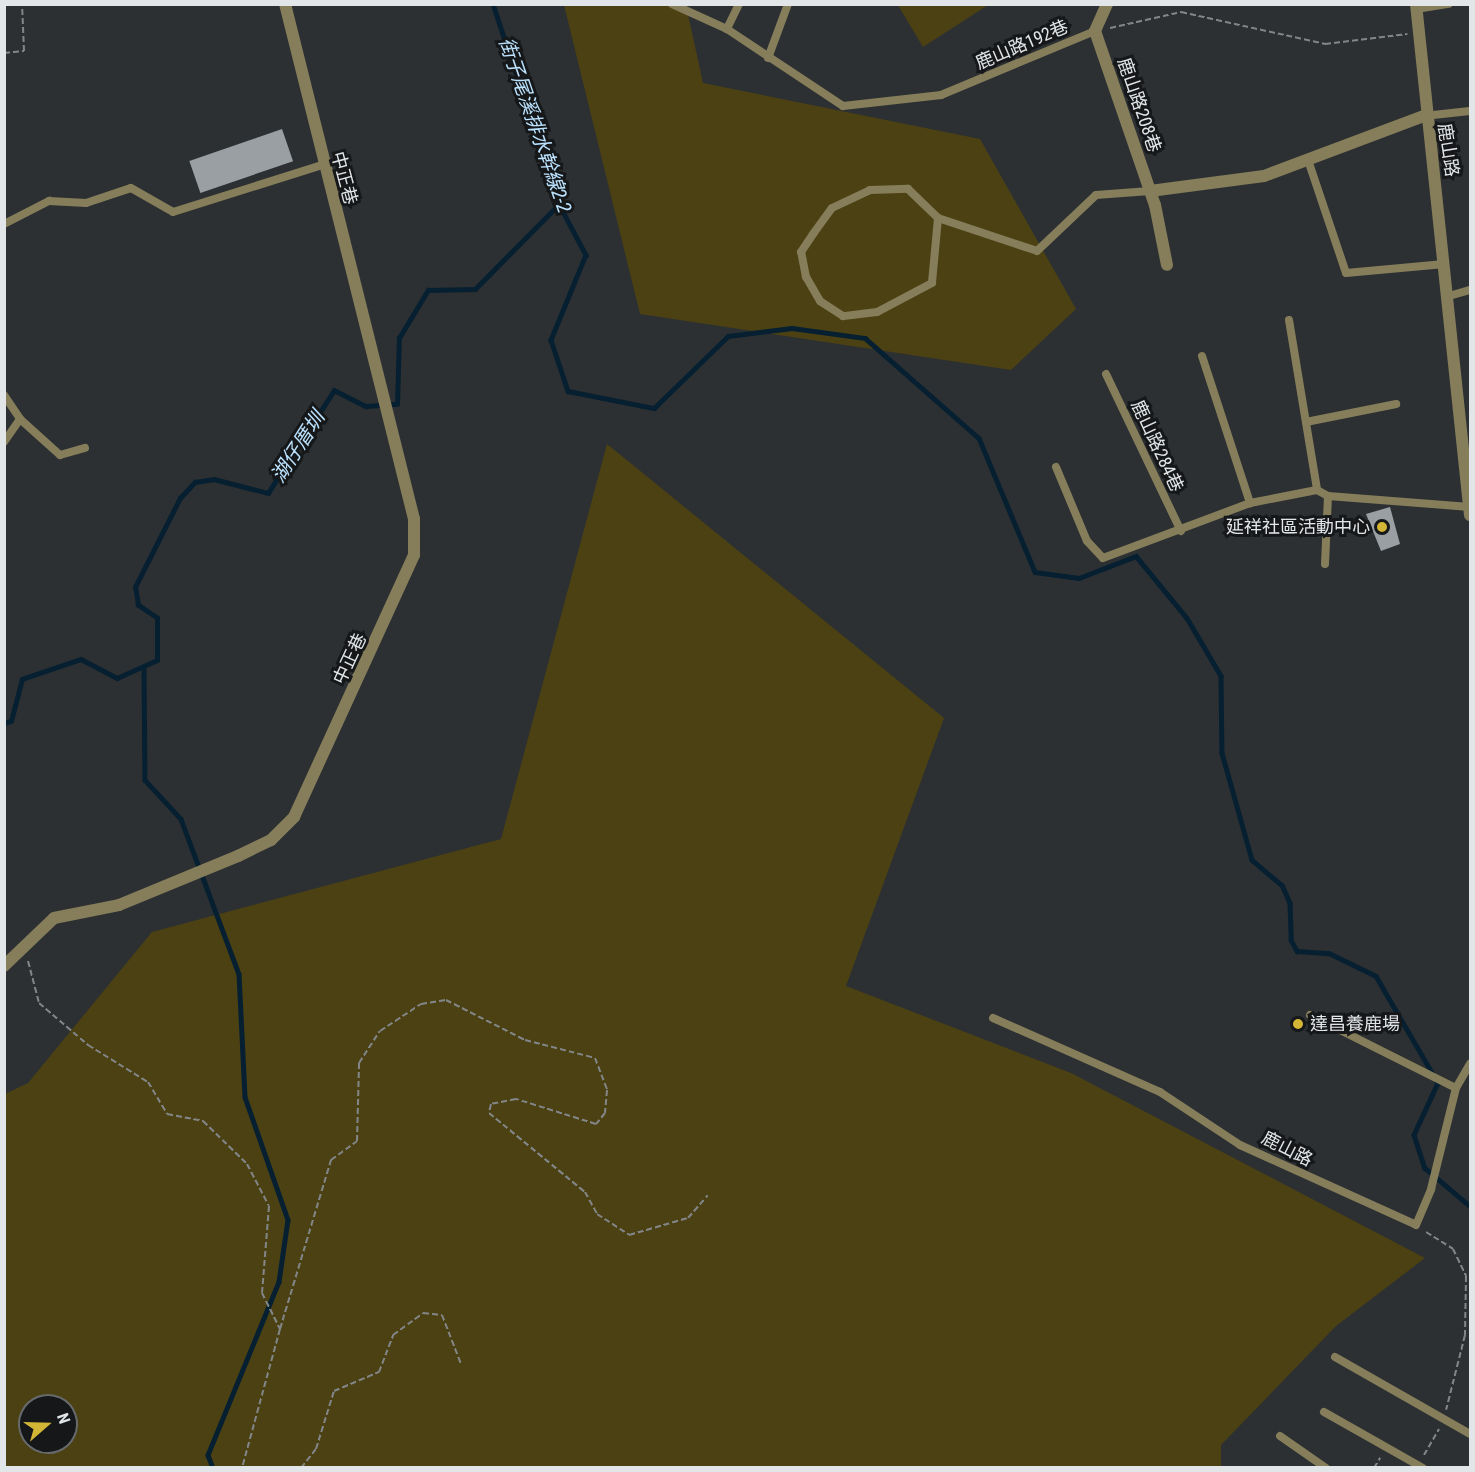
<!DOCTYPE html>
<html>
<head>
<meta charset="utf-8">
<style>
	body { margin:0 }
	#map { position:relative; width:1475px; height:1472px; overflow:hidden; background:#2c3032; font-family:"Roboto Condensed","Noto Sans TC",sans-serif }
	div>[style] { position:absolute }
	.green>* { inset:0; background:#4c4113 }
	.stream>* { height:4.5px; margin:-2.25px; padding:0 2.25px; transform-origin:2.25px; border-radius:2.25px; background:#062031 }
	.building>* { inset:0; background:#9a9fa3; transform-origin:0 0 }
	.path>* { height:2px; margin-top:-1px; transform-origin:0; background:repeating-linear-gradient(90deg,#828688 0 6px,transparent 0 9px) }
	.service>* { height:8px; margin:-4px; padding:0 4px; transform-origin:4px; border-radius:4px; background:#867e5b }
	.minor>* { height:12px; margin:-6px; padding:0 6px; transform-origin:6px; border-radius:6px; background:#867e5b }
	.tertiary>* { height:12px; margin:-6px; padding:0 6px; transform-origin:6px; border-radius:6px; background:#867e5b }
	.dots>* { width:16px; height:16px; translate:-50% -50%; box-sizing:border-box; border:3px solid #151719; border-radius:50% }
	span { translate:-50% -50%; white-space:nowrap; text-align:center; line-height:1.15; -webkit-text-stroke:6px #151719; paint-order:stroke }
	.street-label { font-size:18px; color:#e3e6e8 }
	.poi-label { font-size:18px; color:#e3e6e8 }
	.right { translate:-100% -50%; text-align:right }
	.left { translate:0 -50%; text-align:left }
	.water-label { font-size:20px; color:#bbe2fe; font-style:italic }
	.frame { position:absolute; inset:0; border:6px solid #e3e6e8; pointer-events:none }
	.north { position:absolute; left:18px; top:1394px; width:60px; height:60px; box-sizing:border-box; background:#151719; border:2px solid #676a6c; border-radius:50%; rotate:70deg; font-size:16px; font-weight:700; line-height:24px; text-align:center; color:#e3e6e8 }
	.north::after { content:''; display:block; margin:auto; width:21px; height:27px; background:#d3b635; clip-path:polygon(50% 0,100% 100%,50% 72%,0 100%) }
</style>
</head>
<body>
<div id="map">
	<div class="green">
		<i style="clip-path:polygon(564px 5px,686px 5px,703px 83px,980px 139px,1076px 309px,1011px 370px,640px 314px)"></i>
		<i style="clip-path:polygon(898px 5px,988px 5px,923px 47px)"></i>
		<i style="clip-path:polygon(evenodd,607px 444px,944px 718px,846px 986px,1071px 1073px,1425px 1258px,1336px 1326px,1221px 1445px,1221px 1467px,5px 1467px,5px 1094px,28px 1083px,152px 932px,501px 839px,607px 444px,30px 1406px,66px 1406px,66px 1442px,30px 1442px,30px 1406px)"></i>
	</div>
	<div class="stream">
		<i style="left:493px;top:4px;width:211px;rotate:71.7deg"></i>
		<i style="left:559px;top:204px;width:58px;rotate:62.1deg"></i>
		<i style="left:586px;top:255px;width:92px;rotate:112.4deg"></i>
		<i style="left:551px;top:340px;width:54px;rotate:71.6deg"></i>
		<i style="left:568px;top:391px;width:88px;rotate:11.2deg"></i>
		<i style="left:654px;top:408px;width:103px;rotate:-44.2deg"></i>
		<i style="left:728px;top:336px;width:64px;rotate:-7.1deg"></i>
		<i style="left:792px;top:328px;width:74px;rotate:7.8deg"></i>
		<i style="left:865px;top:338px;width:152px;rotate:41.3deg"></i>
		<i style="left:979px;top:438px;width:145px;rotate:67.3deg"></i>
		<i style="left:1035px;top:572px;width:44px;rotate:7.8deg"></i>
		<i style="left:1079px;top:578px;width:61px;rotate:-21.1deg"></i>
		<i style="left:1136px;top:556px;width:80px;rotate:50.6deg"></i>
		<i style="left:1187px;top:618px;width:67px;rotate:59.6deg"></i>
		<i style="left:1221px;top:676px;width:77px;rotate:89.3deg"></i>
		<i style="left:1222px;top:753px;width:111px;rotate:74.3deg"></i>
		<i style="left:1252px;top:860px;width:39px;rotate:40deg"></i>
		<i style="left:1282px;top:885px;width:20px;rotate:66deg"></i>
		<i style="left:1290px;top:903px;width:37px;rotate:88deg"></i>
		<i style="left:1291px;top:940px;width:13px;rotate:61deg"></i>
		<i style="left:1297px;top:951px;width:32px;rotate:4deg"></i>
		<i style="left:1329px;top:953px;width:52px;rotate:26.1deg"></i>
		<i style="left:1376px;top:976px;width:124px;rotate:59.9deg"></i>
		<i style="left:1438px;top:1083px;width:57px;rotate:114.8deg"></i>
		<i style="left:1414px;top:1135px;width:35px;rotate:72deg"></i>
		<i style="left:1425px;top:1168px;width:59px;rotate:40.2deg"></i>
		<i style="left:144px;top:669px;width:111px;rotate:89.5deg"></i>
		<i style="left:145px;top:780px;width:53px;rotate:47.3deg"></i>
		<i style="left:181px;top:819px;width:165px;rotate:69.5deg"></i>
		<i style="left:239px;top:974px;width:123px;rotate:87.2deg"></i>
		<i style="left:245px;top:1097px;width:130px;rotate:70.7deg"></i>
		<i style="left:288px;top:1220px;width:63px;rotate:98.3deg"></i>
		<i style="left:279px;top:1282px;width:187px;rotate:112.3deg"></i>
		<i style="left:208px;top:1455px;width:14px;rotate:69deg"></i>
		<i style="left:4px;top:723px;width:7px;rotate:-16deg"></i>
		<i style="left:11px;top:721px;width:43px;rotate:-75.3deg"></i>
		<i style="left:22px;top:679px;width:62px;rotate:-18.7deg"></i>
		<i style="left:81px;top:659px;width:41px;rotate:27.8deg"></i>
		<i style="left:117px;top:678px;width:44px;rotate:-24.2deg"></i>
		<i style="left:157px;top:660px;width:42px;rotate:-90deg"></i>
		<i style="left:157px;top:618px;width:23px;rotate:-146deg"></i>
		<i style="left:138px;top:605px;width:18px;rotate:-99deg"></i>
		<i style="left:135px;top:587px;width:100px;rotate:-63.2deg"></i>
		<i style="left:180px;top:498px;width:22px;rotate:-47deg"></i>
		<i style="left:195px;top:482px;width:19px;rotate:-9deg"></i>
		<i style="left:214px;top:479px;width:56px;rotate:14.5deg"></i>
		<i style="left:268px;top:493px;width:122px;rotate:-57.3deg"></i>
		<i style="left:334px;top:390px;width:36px;rotate:27deg"></i>
		<i style="left:366px;top:406px;width:31px;rotate:-4deg"></i>
		<i style="left:397px;top:404px;width:66px;rotate:-88.3deg"></i>
		<i style="left:399px;top:338px;width:56px;rotate:-58.9deg"></i>
		<i style="left:428px;top:290px;width:47px;rotate:-1.2deg"></i>
		<i style="left:475px;top:289px;width:120px;rotate:-45.3deg"></i>
	</div>
	<div class="building">
		<i style="left:282px;top:129px;width:34px;height:98px;rotate:71deg"></i>
		<i style="clip-path:polygon(1390px 507px,1400px 544px,1381px 551px,1366px 514px)"></i>
	</div>
	<div class="path">
		<i style="left:1110px;top:28px;width:73px;rotate:-12.7deg"></i>
		<i style="left:1181px;top:12px;width:148px;rotate:12.5deg"></i>
		<i style="left:1325px;top:44px;width:83px;rotate:-7deg"></i>
		<i style="left:4px;top:53px;width:20px;rotate:-6deg"></i>
		<i style="left:24px;top:51px;width:47px;rotate:-92.4deg"></i>
		<i style="left:28px;top:961px;width:43px;rotate:75.3deg"></i>
		<i style="left:39px;top:1003px;width:65px;rotate:40.6deg"></i>
		<i style="left:88px;top:1045px;width:70px;rotate:31.7deg"></i>
		<i style="left:148px;top:1082px;width:37px;rotate:59deg"></i>
		<i style="left:167px;top:1114px;width:37px;rotate:11deg"></i>
		<i style="left:203px;top:1121px;width:62px;rotate:44.3deg"></i>
		<i style="left:247px;top:1164px;width:47px;rotate:62.4deg"></i>
		<i style="left:269px;top:1206px;width:87px;rotate:94.6deg"></i>
		<i style="left:262px;top:1293px;width:40px;rotate:63.4deg"></i>
		<i style="left:280px;top:1329px;width:144px;rotate:105.3deg"></i>
		<i style="left:1426px;top:1232px;width:32px;rotate:32deg"></i>
		<i style="left:1453px;top:1249px;width:30px;rotate:64deg"></i>
		<i style="left:1466px;top:1276px;width:59px;rotate:91deg"></i>
		<i style="left:1465px;top:1335px;width:77px;rotate:104.2deg"></i>
		<i style="left:280px;top:1329px;width:177px;rotate:-73.2deg"></i>
		<i style="left:331px;top:1160px;width:32px;rotate:-36deg"></i>
		<i style="left:357px;top:1141px;width:78px;rotate:-88.5deg"></i>
		<i style="left:359px;top:1063px;width:38px;rotate:-57deg"></i>
		<i style="left:380px;top:1031px;width:49px;rotate:-33.4deg"></i>
		<i style="left:421px;top:1004px;width:25px;rotate:-9deg"></i>
		<i style="left:446px;top:1000px;width:89px;rotate:26.9deg"></i>
		<i style="left:525px;top:1040px;width:72px;rotate:14.4deg"></i>
		<i style="left:595px;top:1058px;width:34px;rotate:69deg"></i>
		<i style="left:607px;top:1090px;width:23px;rotate:95deg"></i>
		<i style="left:605px;top:1113px;width:14px;rotate:129deg"></i>
		<i style="left:596px;top:1124px;width:84px;rotate:-162.6deg"></i>
		<i style="left:516px;top:1099px;width:25px;rotate:169deg"></i>
		<i style="left:491px;top:1104px;width:9px;rotate:103deg"></i>
		<i style="left:489px;top:1113px;width:124px;rotate:39.5deg"></i>
		<i style="left:585px;top:1192px;width:25px;rotate:61deg"></i>
		<i style="left:597px;top:1214px;width:38px;rotate:33deg"></i>
		<i style="left:629px;top:1235px;width:61px;rotate:-16.1deg"></i>
		<i style="left:688px;top:1218px;width:30px;rotate:-49deg"></i>
		<i style="left:1424px;top:1455px;width:30px;rotate:-60deg"></i>
		<i style="left:301px;top:1468px;width:24px;rotate:-52deg"></i>
		<i style="left:316px;top:1449px;width:61px;rotate:-72.8deg"></i>
		<i style="left:334px;top:1391px;width:49px;rotate:-22.9deg"></i>
		<i style="left:379px;top:1372px;width:40px;rotate:-69deg"></i>
		<i style="left:393px;top:1335px;width:37px;rotate:-36deg"></i>
		<i style="left:423px;top:1313px;width:19px;rotate:6deg"></i>
		<i style="left:442px;top:1315px;width:53px;rotate:68.8deg"></i>
		<i style="left:1374px;top:1468px;width:12px;rotate:-59deg"></i>
	</div>
	<div class="service">
		<i style="left:672px;top:4px;width:60px;rotate:24.4deg"></i>
		<i style="left:739px;top:4px;width:28px;rotate:116deg"></i>
		<i style="left:727px;top:29px;width:139px;rotate:33.6deg"></i>
		<i style="left:843px;top:106px;width:99px;rotate:-6.4deg"></i>
		<i style="left:941px;top:95px;width:167px;rotate:-22.6deg"></i>
		<i style="left:1416px;top:9px;width:33px;rotate:-9deg"></i>
		<i style="left:768px;top:58px;width:58px;rotate:-69.7deg"></i>
		<i style="left:1424px;top:116px;width:46px;rotate:-6.2deg"></i>
		<i style="left:1309px;top:163px;width:116px;rotate:71.4deg"></i>
		<i style="left:1346px;top:273px;width:99px;rotate:-5.2deg"></i>
		<i style="left:938px;top:218px;width:65px;rotate:95.3deg"></i>
		<i style="left:932px;top:283px;width:62px;rotate:152.2deg"></i>
		<i style="left:877px;top:312px;width:34px;rotate:173deg"></i>
		<i style="left:843px;top:316px;width:27px;rotate:-147deg"></i>
		<i style="left:820px;top:301px;width:28px;rotate:-120deg"></i>
		<i style="left:806px;top:277px;width:25px;rotate:-101deg"></i>
		<i style="left:801px;top:252px;width:22px;rotate:-56deg"></i>
		<i style="left:813px;top:234px;width:32px;rotate:-54deg"></i>
		<i style="left:832px;top:208px;width:42px;rotate:-25.3deg"></i>
		<i style="left:870px;top:190px;width:38px;rotate:-2deg"></i>
		<i style="left:908px;top:189px;width:42px;rotate:44deg"></i>
		<i style="left:938px;top:218px;width:104px;rotate:18.4deg"></i>
		<i style="left:1037px;top:251px;width:81px;rotate:-43.5deg"></i>
		<i style="left:1096px;top:195px;width:54px;rotate:-4.2deg"></i>
		<i style="left:4px;top:224px;width:51px;rotate:-27.1deg"></i>
		<i style="left:49px;top:201px;width:37px;rotate:3deg"></i>
		<i style="left:86px;top:203px;width:47px;rotate:-18.4deg"></i>
		<i style="left:131px;top:188px;width:48px;rotate:29.7deg"></i>
		<i style="left:173px;top:212px;width:156px;rotate:-17.5deg"></i>
		<i style="left:1449px;top:296px;width:22px;rotate:-16deg"></i>
		<i style="left:1289px;top:320px;width:172px;rotate:80.6deg"></i>
		<i style="left:1202px;top:356px;width:155px;rotate:71.9deg"></i>
		<i style="left:1106px;top:374px;width:174px;rotate:64.5deg"></i>
		<i style="left:4px;top:395px;width:29px;rotate:56deg"></i>
		<i style="left:20px;top:419px;width:54px;rotate:42deg"></i>
		<i style="left:60px;top:455px;width:26px;rotate:-16deg"></i>
		<i style="left:1306px;top:422px;width:92px;rotate:-11.3deg"></i>
		<i style="left:4px;top:442px;width:28px;rotate:-55deg"></i>
		<i style="left:1056px;top:467px;width:80px;rotate:67.3deg"></i>
		<i style="left:1087px;top:541px;width:23px;rotate:47deg"></i>
		<i style="left:1103px;top:558px;width:157px;rotate:-20.5deg"></i>
		<i style="left:1250px;top:503px;width:68px;rotate:-11deg"></i>
		<i style="left:1317px;top:490px;width:13px;rotate:29deg"></i>
		<i style="left:1328px;top:496px;width:142px;rotate:4.4deg"></i>
		<i style="left:1325px;top:564px;width:68px;rotate:-87.5deg"></i>
		<i style="left:1310px;top:1015px;width:163px;rotate:26.6deg"></i>
		<i style="left:993px;top:1018px;width:183px;rotate:23.9deg"></i>
		<i style="left:1160px;top:1092px;width:96px;rotate:33.5deg"></i>
		<i style="left:1240px;top:1145px;width:193px;rotate:24.4deg"></i>
		<i style="left:1416px;top:1225px;width:39px;rotate:-67deg"></i>
		<i style="left:1431px;top:1189px;width:104px;rotate:-76.1deg"></i>
		<i style="left:1456px;top:1088px;width:28px;rotate:-60deg"></i>
		<i style="left:1335px;top:1357px;width:155px;rotate:29.7deg"></i>
		<i style="left:1324px;top:1412px;width:114px;rotate:29.5deg"></i>
		<i style="left:1280px;top:1436px;width:56px;rotate:34.8deg"></i>
	</div>
	<div class="minor">
		<i style="left:1107px;top:4px;width:30px;rotate:114deg"></i>
		<i style="left:1095px;top:31px;width:184px;rotate:71deg"></i>
		<i style="left:1155px;top:205px;width:61px;rotate:78.7deg"></i>
		<i style="left:1150px;top:191px;width:115px;rotate:-7.5deg"></i>
		<i style="left:1264px;top:176px;width:171px;rotate:-20.6deg"></i>
	</div>
	<div class="tertiary">
		<i style="left:1416px;top:4px;width:514px;rotate:83.97deg"></i>
		<i style="left:4px;top:966px;width:69px;rotate:-43.8deg"></i>
		<i style="left:54px;top:918px;width:66px;rotate:-11.3deg"></i>
		<i style="left:119px;top:905px;width:129px;rotate:-22.4deg"></i>
		<i style="left:238px;top:856px;width:37px;rotate:-26deg"></i>
		<i style="left:271px;top:840px;width:33px;rotate:-45deg"></i>
		<i style="left:294px;top:817px;width:288px;rotate:-65.4deg"></i>
		<i style="left:414px;top:555px;width:36px;rotate:-90deg"></i>
		<i style="left:414px;top:519px;width:531px;rotate:-104.06deg"></i>
	</div>
	<div class="dots">
		<i style="left:1382px;top:527px;background:#d3b635"></i>
		<i style="left:1298px;top:1024px;background:#d3b635"></i>
	</div>
	<div class="street-label">
		<span style="left:1022px;top:45px;rotate:-23deg">鹿山路192巷</span>
		<span style="left:1139px;top:105px;rotate:71deg">鹿山路208巷</span>
		<span style="left:1448px;top:150px;rotate:81deg">鹿山路</span>
		<span style="left:344px;top:178px;rotate:75deg">中正巷</span>
		<span style="left:1157px;top:446px;rotate:65deg">鹿山路284巷</span>
		<span style="left:350px;top:659px;rotate:-65deg">中正巷</span>
		<span style="left:1287px;top:1149px;rotate:27deg">鹿山路</span>
	</div>
	<div class="poi-label">
		<span class="right" style="left:1370px;top:527px">延祥社區活動中心</span>
		<span class="left" style="left:1310px;top:1024px">達昌養鹿場</span>
	</div>
	<div class="water-label">
		<span style="left:535px;top:125px;rotate:71deg">街子尾溪排水幹線2-2</span>
		<span style="left:298px;top:447px;rotate:-57deg">湖仔厝圳</span>
	</div>
	<div class="frame"></div>
	<div class="north">N</div>
</div>
</body>
</html>
